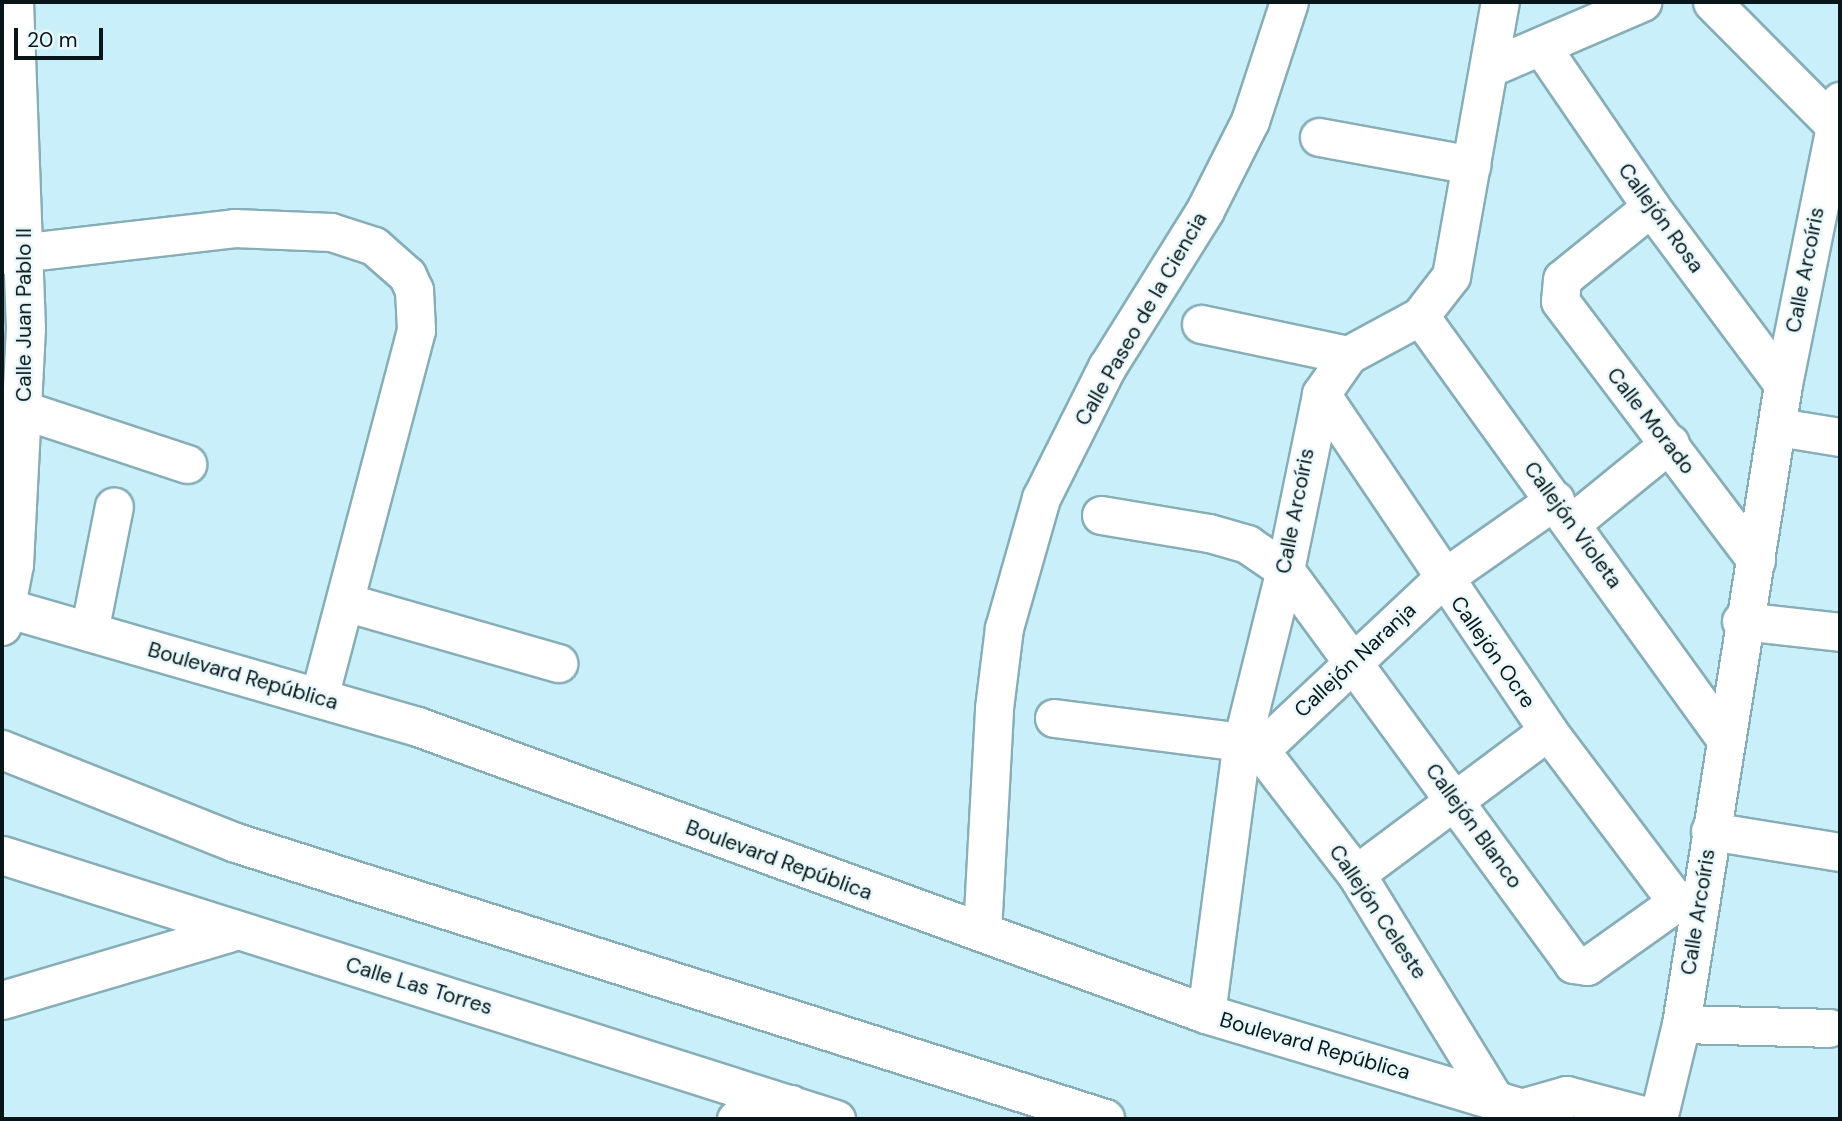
<!DOCTYPE html>
<html>
<head>
<meta charset="utf-8">
<style>
	body { margin:0 }
	#map { position:relative; width:1842px; height:1121px; overflow:hidden; background:#c9f0fa; font-family:"DM Sans",sans-serif }
	div>[style] { position:absolute }
	.roads { filter:drop-shadow(2px 0 #87adb6) drop-shadow(-2px 0 #87adb6) drop-shadow(0 2px #87adb6) drop-shadow(0 -2px #87adb6) }
	.minor>* { height:37px; margin:-18.5px; padding:0 18.5px; transform-origin:18.5px; border-radius:18.5px; background:#fff }
	.major>* { height:38px; margin:-19px; padding:0 19px; transform-origin:19px; border-radius:19px; background:#fff }
	span { translate:-50% -50%; white-space:nowrap; text-align:center; line-height:1.15; -webkit-text-stroke:5px #e9f8fc; paint-order:stroke }
	.street-label { font-size:21px; color:#08161a }
	.frame { position:absolute; inset:0; border:4px solid #08161a; pointer-events:none }
	.scale { position:absolute; left:14px; top:28px; width:89px; height:32px; box-sizing:border-box; border:4px solid #08161a; border-top:0; padding-left:9px; font-size:21px; line-height:24px; white-space:nowrap; color:#08161a; -webkit-text-stroke:5px #e9f8fc; paint-order:stroke }
</style>
</head>
<body>
<div id="map">
	<div class="roads">
		<div class="minor">
			<i style="left:1712px;top:2px;width:173px;rotate:45.2deg"></i>
			<i style="left:1543px;top:49px;width:191px;rotate:55.6deg"></i>
			<i style="left:1651px;top:207px;width:221px;rotate:53.3deg"></i>
			<i style="left:1489px;top:68px;width:167px;rotate:-23.3deg"></i>
			<i style="left:1319px;top:137px;width:155px;rotate:10.4deg"></i>
			<i style="left:1651px;top:207px;width:114px;rotate:141deg"></i>
			<i style="left:1562px;top:279px;width:22px;rotate:95deg"></i>
			<i style="left:1560px;top:301px;width:325px;rotate:52.9deg"></i>
			<i style="left:2px;top:255px;width:234px;rotate:-6.6deg"></i>
			<i style="left:234px;top:228px;width:97px;rotate:2.4deg"></i>
			<i style="left:331px;top:232px;width:45px;rotate:18deg"></i>
			<i style="left:374px;top:246px;width:44px;rotate:41.3deg"></i>
			<i style="left:407px;top:275px;width:17px;rotate:65deg"></i>
			<i style="left:414px;top:290px;width:40px;rotate:87.1deg"></i>
			<i style="left:416px;top:330px;width:381px;rotate:104.8deg"></i>
			<i style="left:1420px;top:316px;width:519px;rotate:54.17deg"></i>
			<i style="left:1201px;top:324px;width:150px;rotate:11.9deg"></i>
			<i style="left:1321px;top:394px;width:406px;rotate:56deg"></i>
			<i style="left:1548px;top:731px;width:214px;rotate:53deg"></i>
			<i style="left:24px;top:410px;width:172px;rotate:18.3deg"></i>
			<i style="left:1778px;top:427px;width:63px;rotate:9.2deg"></i>
			<i style="left:1101px;top:515px;width:109px;rotate:9.5deg"></i>
			<i style="left:1209px;top:533px;width:40px;rotate:16deg"></i>
			<i style="left:1247px;top:544px;width:46px;rotate:34.4deg"></i>
			<i style="left:1285px;top:570px;width:488px;rotate:53.8deg"></i>
			<i style="left:1573px;top:964px;width:14px;rotate:8deg"></i>
			<i style="left:1587px;top:966px;width:110px;rotate:-35.4deg"></i>
			<i style="left:1677px;top:902px;width:24px;rotate:-15deg"></i>
			<i style="left:1573px;top:522px;width:125px;rotate:-39.2deg"></i>
			<i style="left:345px;top:602px;width:222px;rotate:16deg"></i>
			<i style="left:1741px;top:621px;width:100px;rotate:6.3deg"></i>
			<i style="left:89px;top:632px;width:128px;rotate:-78.8deg"></i>
			<i style="left:1054px;top:718px;width:190px;rotate:7.3deg"></i>
			<i style="left:1242px;top:742px;width:20px;rotate:24deg"></i>
			<i style="left:1260px;top:750px;width:157px;rotate:52.3deg"></i>
			<i style="left:1356px;top:874px;width:263px;rotate:58.4deg"></i>
			<i style="left:1260px;top:750px;width:250px;rotate:-43.2deg"></i>
			<i style="left:1442px;top:579px;width:138px;rotate:-35deg"></i>
			<i style="left:1710px;top:831px;width:132px;rotate:9.2deg"></i>
			<i style="left:2px;top:855px;width:875px;rotate:17.57deg"></i>
			<i style="left:1356px;top:874px;width:239px;rotate:-36.7deg"></i>
			<i style="left:982px;top:932px;width:224px;rotate:-86.9deg"></i>
			<i style="left:994px;top:708px;width:81px;rotate:-82.9deg"></i>
			<i style="left:1004px;top:628px;width:135px;rotate:-74.1deg"></i>
			<i style="left:1041px;top:498px;width:147px;rotate:-63.3deg"></i>
			<i style="left:1107px;top:367px;width:185px;rotate:-58deg"></i>
			<i style="left:1205px;top:210px;width:100px;rotate:-63.2deg"></i>
			<i style="left:1250px;top:121px;width:125px;rotate:-71.9deg"></i>
			<i style="left:2px;top:1000px;width:246px;rotate:-16.5deg"></i>
			<i style="left:1206px;top:1014px;width:274px;rotate:-82.5deg"></i>
			<i style="left:1242px;top:742px;width:177px;rotate:-76deg"></i>
			<i style="left:1285px;top:570px;width:180px;rotate:-78.4deg"></i>
			<i style="left:1321px;top:394px;width:47px;rotate:-55.3deg"></i>
			<i style="left:1348px;top:355px;width:82px;rotate:-28.4deg"></i>
			<i style="left:1420px;top:316px;width:51px;rotate:-52.2deg"></i>
			<i style="left:1451px;top:276px;width:278px;rotate:-79.9deg"></i>
			<i style="left:1681px;top:1024px;width:148px;rotate:1.5deg"></i>
			<i style="left:1524px;top:1107px;width:44px;rotate:-15.9deg"></i>
			<i style="left:1566px;top:1095px;width:95px;rotate:14.6deg"></i>
			<i style="left:1658px;top:1119px;width:98px;rotate:-76.4deg"></i>
			<i style="left:1681px;top:1024px;width:648px;rotate:-80.94deg"></i>
			<i style="left:1783px;top:384px;width:289px;rotate:-78.6deg"></i>
			<i style="left:736px;top:1119px;width:57px;rotate:-15.3deg"></i>
		</div>
		<div class="major">
			<i style="left:2px;top:607px;width:433px;rotate:16.1deg"></i>
			<i style="left:418px;top:727px;width:839px;rotate:20.01deg"></i>
			<i style="left:1206px;top:1014px;width:364px;rotate:16.7deg"></i>
			<i style="left:2px;top:626px;width:62px;rotate:-78.9deg"></i>
			<i style="left:14px;top:565px;width:236px;rotate:-87.1deg"></i>
			<i style="left:26px;top:329px;width:327px;rotate:-92.1deg"></i>
			<i style="left:2px;top:750px;width:252px;rotate:21.7deg"></i>
			<i style="left:236px;top:843px;width:912px;rotate:17.62deg"></i>
		</div>
	</div>
	<div class="street-label">
		<span style="left:1661px;top:218px;rotate:54deg">Callejón Rosa</span>
		<span style="left:1805px;top:270px;rotate:-79deg">Calle Arcoíris</span>
		<span style="left:24px;top:315px;rotate:-90deg">Calle Juan Pablo II</span>
		<span style="left:1141px;top:319px;rotate:-60deg">Calle Paseo de la Ciencia</span>
		<span style="left:1651px;top:421px;rotate:52deg">Calle Morado</span>
		<span style="left:1295px;top:511px;rotate:-79deg">Calle Arcoíris</span>
		<span style="left:1573px;top:525px;rotate:54deg">Callejón Violeta</span>
		<span style="left:1493px;top:652px;rotate:55deg">Callejón Ocre</span>
		<span style="left:1355px;top:660px;rotate:-43deg">Callejón Naranja</span>
		<span style="left:243px;top:676px;rotate:16deg">Boulevard República</span>
		<span style="left:1474px;top:826px;rotate:54deg">Callejón Blanco</span>
		<span style="left:779px;top:860px;rotate:20deg">Boulevard República</span>
		<span style="left:1378px;top:912px;rotate:56deg">Callejón Celeste</span>
		<span style="left:1698px;top:912px;rotate:-81deg">Calle Arcoíris</span>
		<span style="left:419px;top:986px;rotate:17deg">Calle Las Torres</span>
		<span style="left:1315px;top:1046px;rotate:16deg">Boulevard República</span>
	</div>
	<div class="frame"></div>
	<div class="scale">20 m</div>
</div>
</body>
</html>
